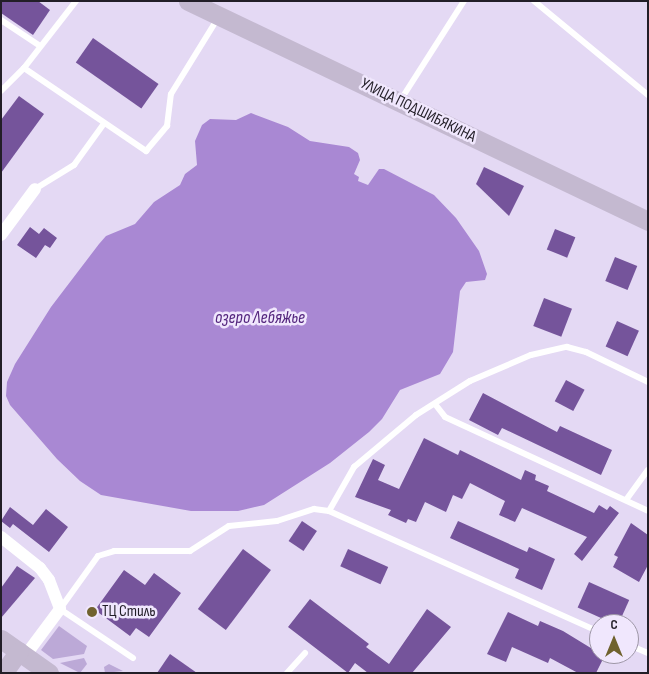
<!DOCTYPE html>
<html>
<head>
<meta charset="utf-8">
<style>
	body { margin:0 }
	#map { position:relative; width:649px; height:674px; overflow:hidden; background:#e4d9f4; font-family:"Sofia Sans Condensed",sans-serif }
	div>[style] { position:absolute }
	.green>* { inset:0; background:#bca9d7 }
	.water>* { inset:0; background:#a988d3 }
	.building>* { inset:0; background:#75549b; transform-origin:0 0 }
	.lane>* { height:6px; margin:-3px; padding:0 3px; transform-origin:3px; border-radius:3px; background:#fff }
	.street>* { height:12px; margin:-6px; padding:0 6px; transform-origin:6px; border-radius:6px; background:#fff }
	.secondary>* { height:19px; margin:-9.5px; padding:0 9.5px; transform-origin:9.5px; border-radius:9.5px; background:#c4b9d0 }
	.dots>* { width:14px; height:14px; translate:-50% -50%; box-sizing:border-box; border:2px solid #f0e7fd; border-radius:50% }
	span { translate:-50% -50%; white-space:nowrap; text-align:center; line-height:1.15; -webkit-text-stroke:5px #f0e7fd; paint-order:stroke }
	.street-label { font-size:16px; color:#221e27 }
	.poi-label { font-size:16px; color:#221e27 }
	.left { translate:0 -50%; text-align:left }
	.water-label { font-size:18px; color:#54267e; font-style:italic }
	.frame { position:absolute; inset:0; border:2px solid #221e27; pointer-events:none }
	.north { position:absolute; left:589px; top:614px; width:50px; height:50px; box-sizing:border-box; background:#f0e7fd; border:1px solid #9e97a7; border-radius:50%; rotate:0deg; font-size:14px; font-weight:700; line-height:20px; text-align:center; color:#221e27 }
	.north::after { content:''; display:block; margin:auto; width:18px; height:22px; background:#70622f; clip-path:polygon(50% 0,100% 100%,50% 72%,0 100%) }
</style>
</head>
<body>
<div id="map">
	<div class="green">
		<i style="clip-path:polygon(59px 626px,87px 646px,84px 654px,53px 659px,41px 650px)"></i>
		<i style="clip-path:polygon(84px 658px,87px 664px,80px 673px,60px 663px)"></i>
		<i style="clip-path:polygon(109px 664px,123px 671px,105px 673px,104px 667px)"></i>
	</div>
	<div class="water">
		<i style="clip-path:polygon(251px 113px,288px 127px,310px 141px,349px 147px,358px 153px,360px 160px,354px 174px,359px 177px,358px 181px,368px 185px,379px 169px,384px 169px,434px 195px,456px 218px,479px 251px,487px 274px,485px 280px,466px 282px,460px 291px,453px 352px,440px 374px,400px 390px,382px 419px,369px 432px,330px 463px,264px 505px,238px 511px,191px 511px,101px 495px,80px 481px,57px 459px,10px 405px,6px 396px,7px 382px,15px 364px,51px 307px,99px 244px,106px 236px,135px 224px,154px 202px,180px 185px,185px 174px,197px 165px,195px 141px,202px 125px,210px 119px,236px 120px)"></i>
	</div>
	<div class="building">
		<i style="clip-path:polygon(1px 1px,38px 1px,50px 10px,33px 35px,1px 13px)"></i>
		<i style="left:93px;top:38px;width:80px;height:30px;rotate:35deg"></i>
		<i style="clip-path:polygon(19px 96px,44px 114px,1px 173px,1px 120px)"></i>
		<i style="clip-path:polygon(484px 167px,524px 186px,509px 216px,476px 184px)"></i>
		<i style="clip-path:polygon(30px 227px,39px 234px,44px 228px,57px 238px,50px 248px,45px 245px,36px 258px,17px 245px)"></i>
		<i style="left:555px;top:229px;width:22px;height:22px;rotate:22deg"></i>
		<i style="left:615px;top:257px;width:24px;height:26px;rotate:22deg"></i>
		<i style="left:544px;top:298px;width:30px;height:30px;rotate:21deg"></i>
		<i style="left:617px;top:321px;width:24px;height:28px;rotate:24deg"></i>
		<i style="left:566px;top:380px;width:21px;height:24px;rotate:28deg"></i>
		<i style="clip-path:polygon(483px 393px,557px 432px,560px 426px,612px 450px,601px 475px,502px 428px,498px 435px,469px 420px)"></i>
		<i style="clip-path:polygon(424px 438px,458px 455px,460px 450px,521px 480px,525px 470px,536px 475px,535px 480px,549px 486px,547px 491px,594px 513px,599px 505px,607px 510px,610px 506px,619px 513px,582px 561px,574px 554px,587px 537px,522px 508px,515px 522px,499px 515px,505px 501px,470px 483px,462px 499px,453px 495px,446px 512px,425px 502px,416px 522px,408px 519px,406px 523px,388px 515px,391px 510px,355px 497px,373px 459px,385px 465px,378px 480px,399px 489px)"></i>
		<i style="clip-path:polygon(10px 507px,33px 525px,46px 509px,68px 527px,49px 552px,13px 524px,10px 528px,1px 521px)"></i>
		<i style="left:302px;top:521px;width:18px;height:24px;rotate:34deg"></i>
		<i style="clip-path:polygon(458px 521px,527px 552px,529px 547px,555px 559px,542px 590px,515px 578px,519px 569px,450px 538px)"></i>
		<i style="clip-path:polygon(631px 523px,648px 535px,648px 565px,639px 582px,613px 567px,618px 557px,614px 555px)"></i>
		<i style="left:243px;top:549px;width:35px;height:75px;rotate:37deg"></i>
		<i style="left:348px;top:549px;width:44px;height:19px;rotate:24deg"></i>
		<i style="clip-path:polygon(17px 566px,35px 578px,1px 618px,1px 588px)"></i>
		<i style="clip-path:polygon(124px 570px,145px 585px,154px 573px,181px 593px,149px 637px,136px 628px,130px 636px,95px 610px)"></i>
		<i style="left:589px;top:582px;width:44px;height:28px;rotate:24deg"></i>
		<i style="clip-path:polygon(310px 599px,369px 644px,366px 647px,389px 664px,427px 609px,451px 627px,412px 673px,368px 673px,355px 663px,348px 673px,288px 627px)"></i>
		<i style="clip-path:polygon(508px 612px,538px 626px,540px 621px,563px 631px,599px 653px,598px 656px,603px 659px,596px 673px,578px 673px,550px 658px,548px 663px,512px 647px,506px 662px,487px 654px)"></i>
		<i style="clip-path:polygon(170px 654px,197px 673px,157px 673px)"></i>
	</div>
	<div class="lane">
		<i style="left:534px;top:1px;width:148px;rotate:39.5deg"></i>
		<i style="left:1px;top:20px;width:47px;rotate:33.7deg"></i>
		<i style="left:24px;top:68px;width:148px;rotate:34.2deg"></i>
		<i style="left:146px;top:151px;width:33px;rotate:-50deg"></i>
		<i style="left:167px;top:126px;width:32px;rotate:-83deg"></i>
		<i style="left:171px;top:94px;width:89px;rotate:-58.3deg"></i>
		<i style="left:1px;top:91px;width:33px;rotate:-45deg"></i>
		<i style="left:24px;top:68px;width:85px;rotate:-52.2deg"></i>
		<i style="left:400px;top:101px;width:119px;rotate:-57.4deg"></i>
		<i style="left:35px;top:189px;width:46px;rotate:-31.6deg"></i>
		<i style="left:74px;top:165px;width:49px;rotate:-54.1deg"></i>
		<i style="left:435px;top:404px;width:16px;rotate:52deg"></i>
		<i style="left:445px;top:417px;width:224px;rotate:24.8deg"></i>
		<i style="left:626px;top:500px;width:37px;rotate:-54deg"></i>
		<i style="left:329px;top:511px;width:51px;rotate:-60.4deg"></i>
		<i style="left:354px;top:467px;width:81px;rotate:-40deg"></i>
		<i style="left:416px;top:415px;width:64px;rotate:-32.2deg"></i>
		<i style="left:470px;top:381px;width:66px;rotate:-23.1deg"></i>
		<i style="left:531px;top:355px;width:37px;rotate:-13deg"></i>
		<i style="left:567px;top:347px;width:20px;rotate:15deg"></i>
		<i style="left:586px;top:352px;width:69px;rotate:25.8deg"></i>
		<i style="left:629px;top:645px;width:21px;rotate:23deg"></i>
		<i style="left:133px;top:658px;width:88px;rotate:-146.1deg"></i>
		<i style="left:60px;top:609px;width:65px;rotate:-54.4deg"></i>
		<i style="left:98px;top:556px;width:17px;rotate:-17deg"></i>
		<i style="left:114px;top:551px;width:76px"></i>
		<i style="left:190px;top:551px;width:46px;rotate:-32.7deg"></i>
		<i style="left:229px;top:526px;width:48px;rotate:-5.9deg"></i>
		<i style="left:277px;top:521px;width:39px;rotate:-18deg"></i>
		<i style="left:314px;top:509px;width:15px;rotate:8deg"></i>
		<i style="left:329px;top:511px;width:296px;rotate:24.1deg"></i>
		<i style="left:287px;top:673px;width:27px;rotate:-48deg"></i>
	</div>
	<div class="street">
		<i style="left:1px;top:235px;width:57px;rotate:-53.5deg"></i>
		<i style="left:1px;top:537px;width:50px;rotate:38.5deg"></i>
		<i style="left:40px;top:568px;width:15px;rotate:53deg"></i>
		<i style="left:49px;top:580px;width:31px;rotate:69deg"></i>
		<i style="left:60px;top:609px;width:59px;rotate:126.7deg"></i>
	</div>
	<div class="secondary">
		<i style="left:188px;top:1px;width:510px;rotate:25.56deg"></i>
		<i style="left:1px;top:639px;width:59px;rotate:35.3deg"></i>
		<i style="left:3px;top:673px;width:27px;rotate:-54deg"></i>
	</div>
	<div class="dots">
		<i style="left:92px;top:612px;background:#70622f"></i>
	</div>
	<div class="street-label">
		<span style="left:418px;top:111px;rotate:26deg">УЛИЦА ПОДШИБЯКИНА</span>
	</div>
	<div class="poi-label">
		<span class="left" style="left:102px;top:612px">ТЦ Стиль</span>
	</div>
	<div class="water-label">
		<span style="left:260px;top:318px">озеро Лебяжье</span>
	</div>
	<div class="frame"></div>
	<div class="north">С</div>
</div>
</body>
</html>
